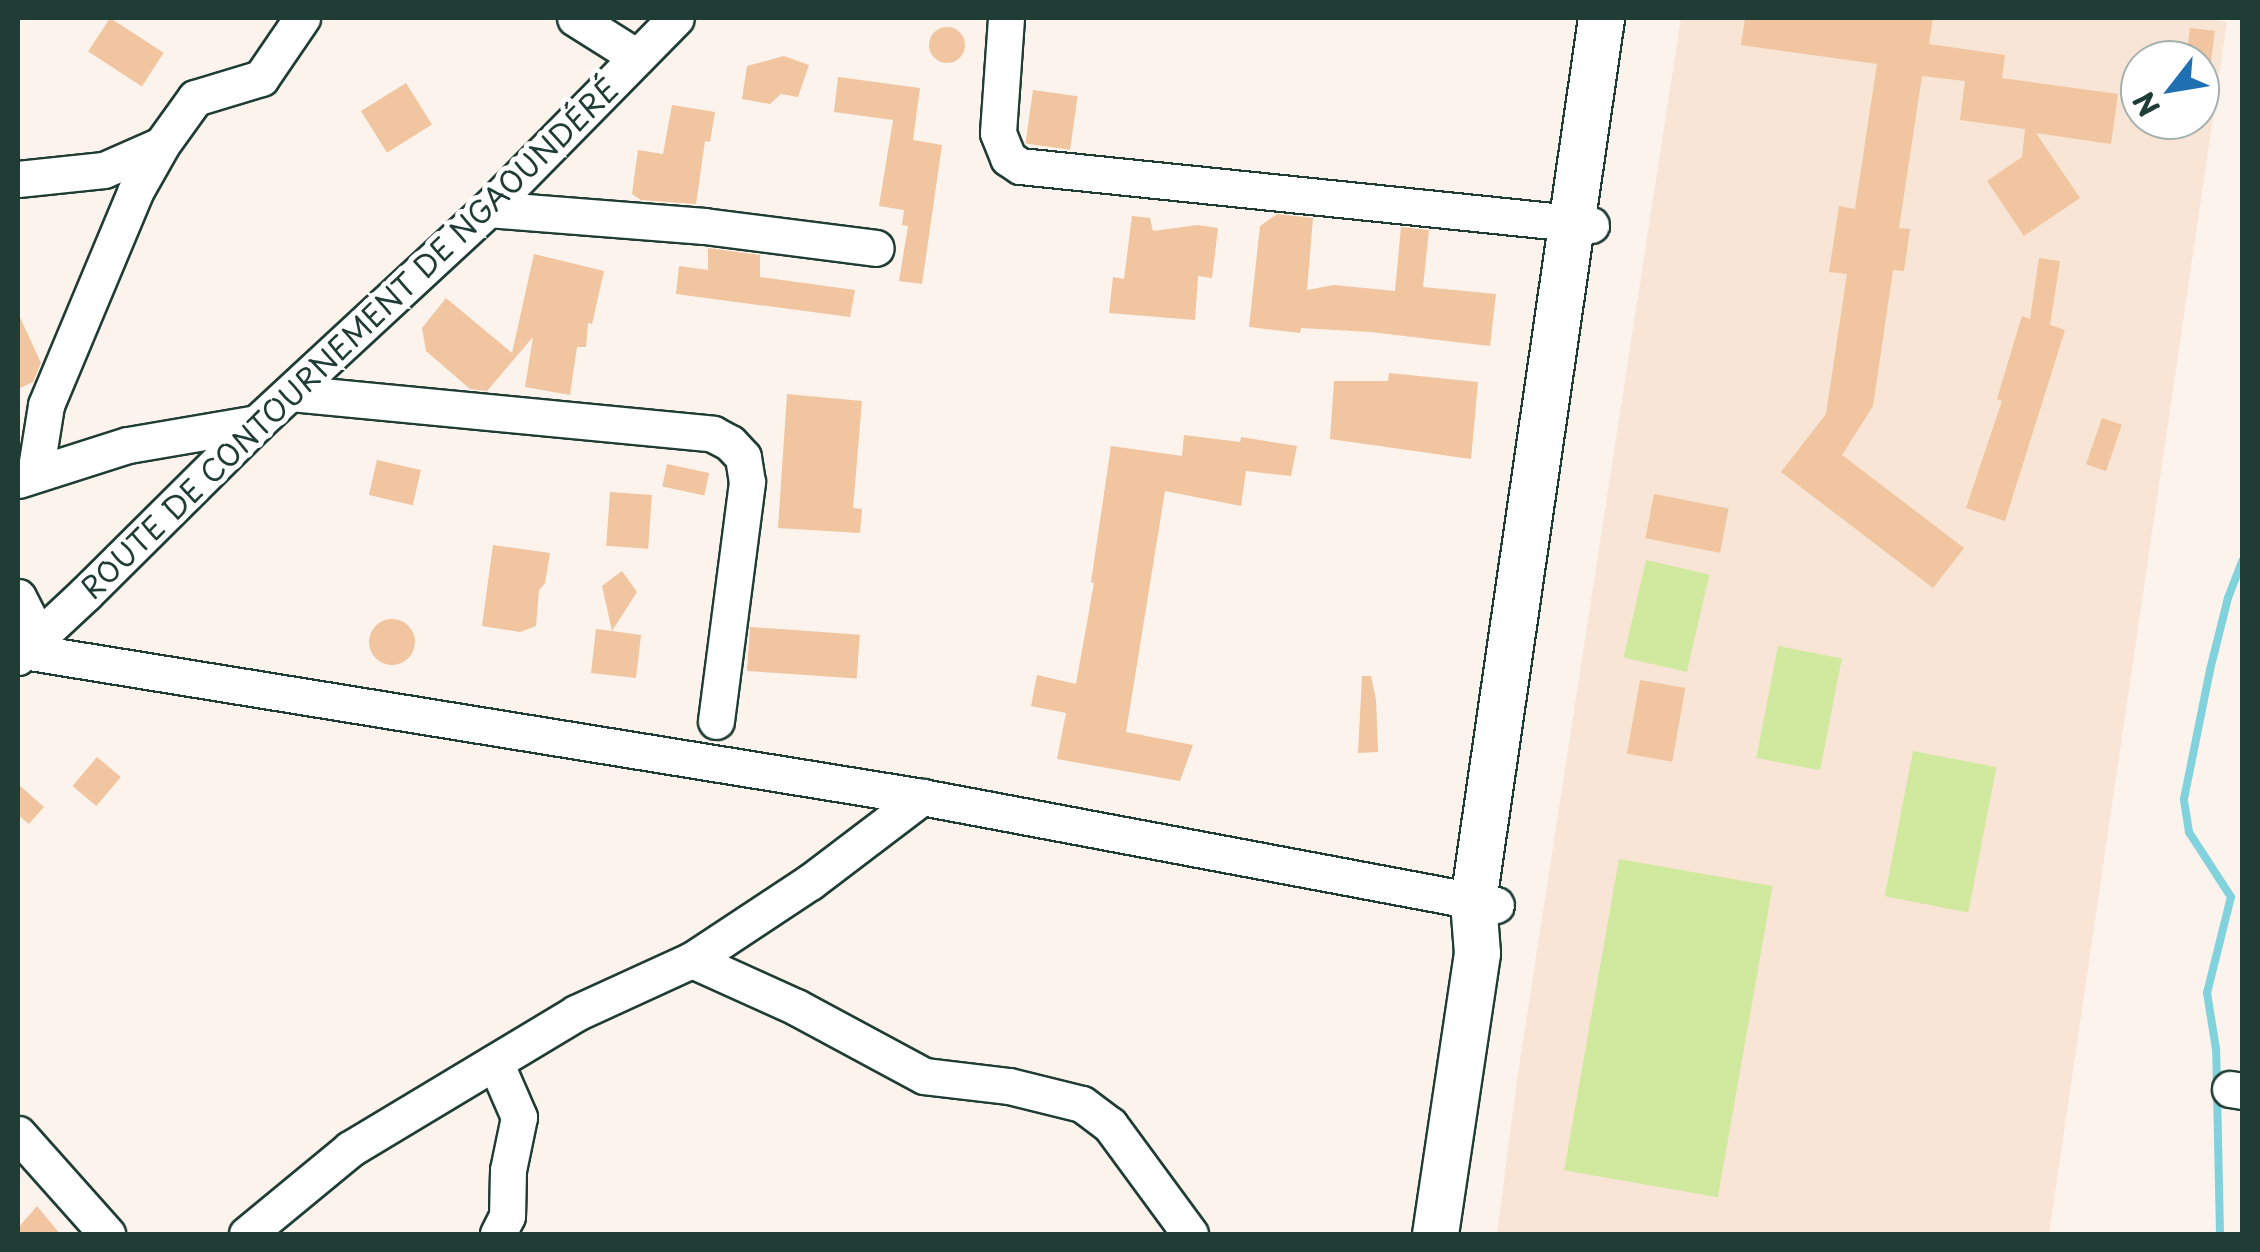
<!DOCTYPE html>
<html>
<head>
<meta charset="utf-8">
<style>
	body { margin:0 }
	#map { position:relative; width:2260px; height:1252px; overflow:hidden; background:#fcf3ec; font-family:"Playpen Sans",sans-serif }
	div>[style] { position:absolute }
	.built>* { inset:0; background:#f8e5d5 }
	.green>* { inset:0; background:#d0e99f; transform-origin:0 0 }
	.stream>* { height:8px; margin:-4px; padding:0 4px; transform-origin:4px; border-radius:4px; background:#81d2dc }
	.building>* { inset:0; background:#f0c59f; transform-origin:0 0 }
	.round { border-radius:50% }
	.roads { filter:drop-shadow(2px 0 #1f3d34) drop-shadow(-2px 0 #1f3d34) drop-shadow(0 2px #1f3d34) drop-shadow(0 -2px #1f3d34) }
	.minor>* { height:35px; margin:-17.5px; padding:0 17.5px; transform-origin:17.5px; border-radius:17.5px; background:#fff }
	.major>* { height:45px; margin:-22.5px; padding:0 22.5px; transform-origin:22.5px; border-radius:22.5px; background:#fff }
	span { translate:-50% -50%; white-space:nowrap; text-align:center; line-height:1.15; -webkit-text-stroke:10px #fff; paint-order:stroke }
	.street-label { font-size:30px; color:#1f3d34 }
	.frame { position:absolute; inset:0; border:20px solid #1f3d34; pointer-events:none }
	.north { position:absolute; left:2120px; top:40px; width:100px; height:100px; box-sizing:border-box; background:#fff; border:2px solid #a5b1ae; border-radius:50%; rotate:239deg; font-size:28px; font-weight:700; line-height:40px; text-align:center; color:#1f3d34 }
	.north::after { content:''; display:block; margin:auto; width:35px; height:45px; background:#1f6fb2; clip-path:polygon(50% 0,100% 100%,50% 72%,0 100%) }
</style>
</head>
<body>
<div id="map">
	<div class="built">
		<i style="clip-path:polygon(evenodd,1681px 18px,2202px 18px,2227px 22px,2049px 1234px,1497px 1234px,1517px 1080px,1681px 18px,2140px 60px,2200px 60px,2200px 120px,2140px 120px,2140px 60px)"></i>
	</div>
	<div class="green">
		<i style="left:1646px;top:560px;width:65px;height:100px;rotate:13deg"></i>
		<i style="left:1778px;top:646px;width:65px;height:114px;rotate:11deg"></i>
		<i style="left:1913px;top:751px;width:85px;height:148px;rotate:11deg"></i>
		<i style="left:1619px;top:859px;width:156px;height:316px;rotate:10deg"></i>
	</div>
	<div class="stream">
		<i style="left:2220px;top:1234px;width:185px;rotate:-91.2deg"></i>
		<i style="left:2216px;top:1049px;width:57px;rotate:-99.1deg"></i>
		<i style="left:2207px;top:993px;width:99px;rotate:-76deg"></i>
		<i style="left:2231px;top:897px;width:77px;rotate:-122.9deg"></i>
		<i style="left:2189px;top:832px;width:33px;rotate:-99deg"></i>
		<i style="left:2184px;top:799px;width:132px;rotate:-78.6deg"></i>
		<i style="left:2210px;top:670px;width:74px;rotate:-76deg"></i>
		<i style="left:2228px;top:598px;width:40px;rotate:-69deg"></i>
	</div>
	<div class="building">
		<i style="left:110px;top:18px;width:64px;height:40px;rotate:33deg"></i>
		<i style="clip-path:polygon(1745px 18px,1933px 18px,1929px 44px,2005px 55px,2002px 78px,2118px 94px,2111px 144px,2036px 133px,2080px 198px,2024px 236px,1987px 181px,2022px 157px,2025px 129px,1960px 120px,1965px 81px,1922px 76px,1899px 228px,1910px 229px,1904px 271px,1893px 270px,1873px 406px,1842px 455px,1964px 548px,1933px 588px,1781px 472px,1826px 414px,1847px 274px,1829px 272px,1839px 206px,1855px 209px,1877px 64px,1741px 45px)"></i>
		<i class="round" style="left:929px;top:27px;width:36px;height:36px"></i>
		<i style="left:2190px;top:28px;width:25px;height:32px;rotate:7deg"></i>
		<i style="clip-path:polygon(784px 56px,809px 65px,798px 97px,781px 94px,770px 104px,742px 99px,747px 66px)"></i>
		<i style="clip-path:polygon(838px 77px,920px 88px,913px 140px,942px 145px,922px 284px,899px 281px,908px 226px,902px 225px,904px 210px,879px 206px,893px 120px,834px 112px)"></i>
		<i style="left:406px;top:83px;width:49px;height:53px;rotate:58deg"></i>
		<i style="left:1033px;top:90px;width:45px;height:54px;rotate:8deg"></i>
		<i style="clip-path:polygon(672px 105px,715px 112px,710px 142px,705px 141px,696px 204px,641px 200px,632px 194px,638px 150px,663px 154px)"></i>
		<i style="clip-path:polygon(1277px 214px,1313px 218px,1307px 290px,1334px 285px,1395px 291px,1401px 227px,1429px 230px,1423px 287px,1496px 294px,1490px 346px,1370px 332px,1301px 328px,1300px 333px,1249px 327px,1260px 226px)"></i>
		<i style="clip-path:polygon(1132px 216px,1150px 218px,1153px 231px,1198px 225px,1218px 228px,1212px 278px,1198px 276px,1195px 320px,1109px 313px,1113px 277px,1124px 279px)"></i>
		<i style="clip-path:polygon(708px 248px,760px 255px,760px 277px,855px 290px,850px 317px,676px 294px,679px 266px,708px 270px)"></i>
		<i style="clip-path:polygon(534px 254px,604px 271px,592px 324px,588px 323px,586px 347px,577px 347px,570px 395px,525px 387px,533px 337px,487px 391px,470px 389px,426px 351px,422px 328px,446px 298px,512px 353px)"></i>
		<i style="clip-path:polygon(2039px 258px,2060px 261px,2050px 325px,2065px 330px,2005px 521px,1966px 508px,2002px 401px,1997px 399px,2022px 316px,2030px 319px)"></i>
		<i style="clip-path:polygon(18px 313px,41px 363px,33px 382px,18px 389px)"></i>
		<i style="clip-path:polygon(1389px 373px,1478px 382px,1471px 459px,1330px 439px,1334px 381px,1388px 381px)"></i>
		<i style="clip-path:polygon(787px 394px,862px 401px,853px 508px,862px 509px,860px 533px,778px 528px)"></i>
		<i style="left:2102px;top:418px;width:21px;height:49px;rotate:19deg"></i>
		<i style="clip-path:polygon(1184px 435px,1240px 442px,1241px 437px,1297px 446px,1291px 476px,1246px 471px,1241px 506px,1165px 491px,1126px 732px,1193px 745px,1180px 781px,1057px 759px,1066px 713px,1031px 706px,1037px 675px,1076px 684px,1094px 583px,1091px 582px,1111px 446px,1182px 456px)"></i>
		<i style="left:377px;top:460px;width:45px;height:36px;rotate:13deg"></i>
		<i style="left:667px;top:464px;width:43px;height:23px;rotate:12deg"></i>
		<i style="left:610px;top:492px;width:42px;height:54px;rotate:4deg"></i>
		<i style="left:1654px;top:494px;width:76px;height:45px;rotate:11deg"></i>
		<i style="clip-path:polygon(493px 545px,550px 553px,545px 583px,539px 590px,536px 626px,520px 632px,482px 626px)"></i>
		<i style="clip-path:polygon(622px 571px,637px 592px,612px 631px,641px 635px,636px 678px,591px 673px,596px 629px,612px 631px,602px 586px)"></i>
		<i class="round" style="left:369px;top:619px;width:46px;height:46px"></i>
		<i style="left:750px;top:627px;width:110px;height:44px;rotate:4deg"></i>
		<i style="clip-path:polygon(1362px 676px,1371px 676px,1376px 700px,1378px 752px,1358px 753px)"></i>
		<i style="left:1640px;top:680px;width:46px;height:75px;rotate:10deg"></i>
		<i style="left:97px;top:757px;width:31px;height:38px;rotate:40deg"></i>
		<i style="clip-path:polygon(18px 784px,44px 807px,29px 824px,18px 815px)"></i>
		<i style="clip-path:polygon(37px 1206px,60px 1234px,18px 1234px,18px 1228px)"></i>
	</div>
	<div class="roads">
		<div class="minor">
			<i style="left:575px;top:18px;width:73px;rotate:32.2deg"></i>
			<i style="left:1006px;top:18px;width:115px;rotate:94deg"></i>
			<i style="left:998px;top:133px;width:27px;rotate:68deg"></i>
			<i style="left:1008px;top:158px;width:14px;rotate:34deg"></i>
			<i style="left:1020px;top:166px;width:574px;rotate:5.9deg"></i>
			<i style="left:18px;top:179px;width:86px;rotate:-6deg"></i>
			<i style="left:104px;top:170px;width:62px;rotate:-23.7deg"></i>
			<i style="left:488px;top:209px;width:217px;rotate:4.5deg"></i>
			<i style="left:704px;top:226px;width:173px;rotate:7.3deg"></i>
			<i style="left:291px;top:393px;width:424px;rotate:5.5deg"></i>
			<i style="left:713px;top:434px;width:19px;rotate:28deg"></i>
			<i style="left:730px;top:443px;width:19px;rotate:47deg"></i>
			<i style="left:743px;top:457px;width:25px;rotate:81deg"></i>
			<i style="left:747px;top:482px;width:241px;rotate:97.4deg"></i>
			<i style="left:35px;top:474px;width:70px;rotate:-80.9deg"></i>
			<i style="left:46px;top:405px;width:231px;rotate:-67.3deg"></i>
			<i style="left:135px;top:192px;width:55px;rotate:-60.6deg"></i>
			<i style="left:162px;top:144px;width:57px;rotate:-54.3deg"></i>
			<i style="left:195px;top:98px;width:69px;rotate:-16.9deg"></i>
			<i style="left:261px;top:78px;width:73px;rotate:-55.7deg"></i>
			<i style="left:18px;top:480px;width:115px;rotate:-17.7deg"></i>
			<i style="left:128px;top:445px;width:131px;rotate:-9.7deg"></i>
			<i style="left:18px;top:597px;width:44px;rotate:62.9deg"></i>
			<i style="left:18px;top:651px;width:6px"></i>
			<i style="left:24px;top:651px;width:85px;rotate:-43.1deg"></i>
			<i style="left:86px;top:593px;width:241px;rotate:-44.8deg"></i>
			<i style="left:257px;top:423px;width:315px;rotate:-42.8deg"></i>
			<i style="left:488px;top:209px;width:268px;rotate:-45.5deg"></i>
			<i style="left:18px;top:657px;width:8px;rotate:-45deg"></i>
			<i style="left:24px;top:651px;width:910px;rotate:9.23deg"></i>
			<i style="left:922px;top:797px;width:584px;rotate:10.66deg"></i>
			<i style="left:692px;top:960px;width:114px;rotate:24.3deg"></i>
			<i style="left:796px;top:1007px;width:145px;rotate:28.3deg"></i>
			<i style="left:924px;top:1076px;width:86px;rotate:6.7deg"></i>
			<i style="left:1009px;top:1086px;width:75px;rotate:13.9deg"></i>
			<i style="left:1082px;top:1104px;width:35px;rotate:37deg"></i>
			<i style="left:1110px;top:1125px;width:135px;rotate:53.7deg"></i>
			<i style="left:495px;top:1062px;width:60px;rotate:66.4deg"></i>
			<i style="left:519px;top:1117px;width:54px;rotate:101.7deg"></i>
			<i style="left:508px;top:1170px;width:46px;rotate:91.2deg"></i>
			<i style="left:507px;top:1216px;width:20px;rotate:117deg"></i>
			<i style="left:2230px;top:1089px;width:12px;rotate:9deg"></i>
			<i style="left:18px;top:1134px;width:134px;rotate:48.3deg"></i>
			<i style="left:247px;top:1234px;width:134px;rotate:-39.5deg"></i>
			<i style="left:350px;top:1149px;width:264px;rotate:-31deg"></i>
			<i style="left:576px;top:1013px;width:128px;rotate:-24.6deg"></i>
			<i style="left:692px;top:960px;width:141px;rotate:-33.5deg"></i>
			<i style="left:810px;top:882px;width:141px;rotate:-37.2deg"></i>
		</div>
		<div class="major">
			<i style="left:1435px;top:1234px;width:284px;rotate:-81.5deg"></i>
			<i style="left:1477px;top:953px;width:52px;rotate:-94.4deg"></i>
			<i style="left:1473px;top:901px;width:892px;rotate:-81.75deg"></i>
		</div>
	</div>
	<div class="street-label">
		<span style="left:349px;top:338px;rotate:-44deg">ROUTE DE CONTOURNEMENT DE NGAOUNDÉRÉ</span>
	</div>
	<div class="frame"></div>
	<div class="north">N</div>
</div>
</body>
</html>
